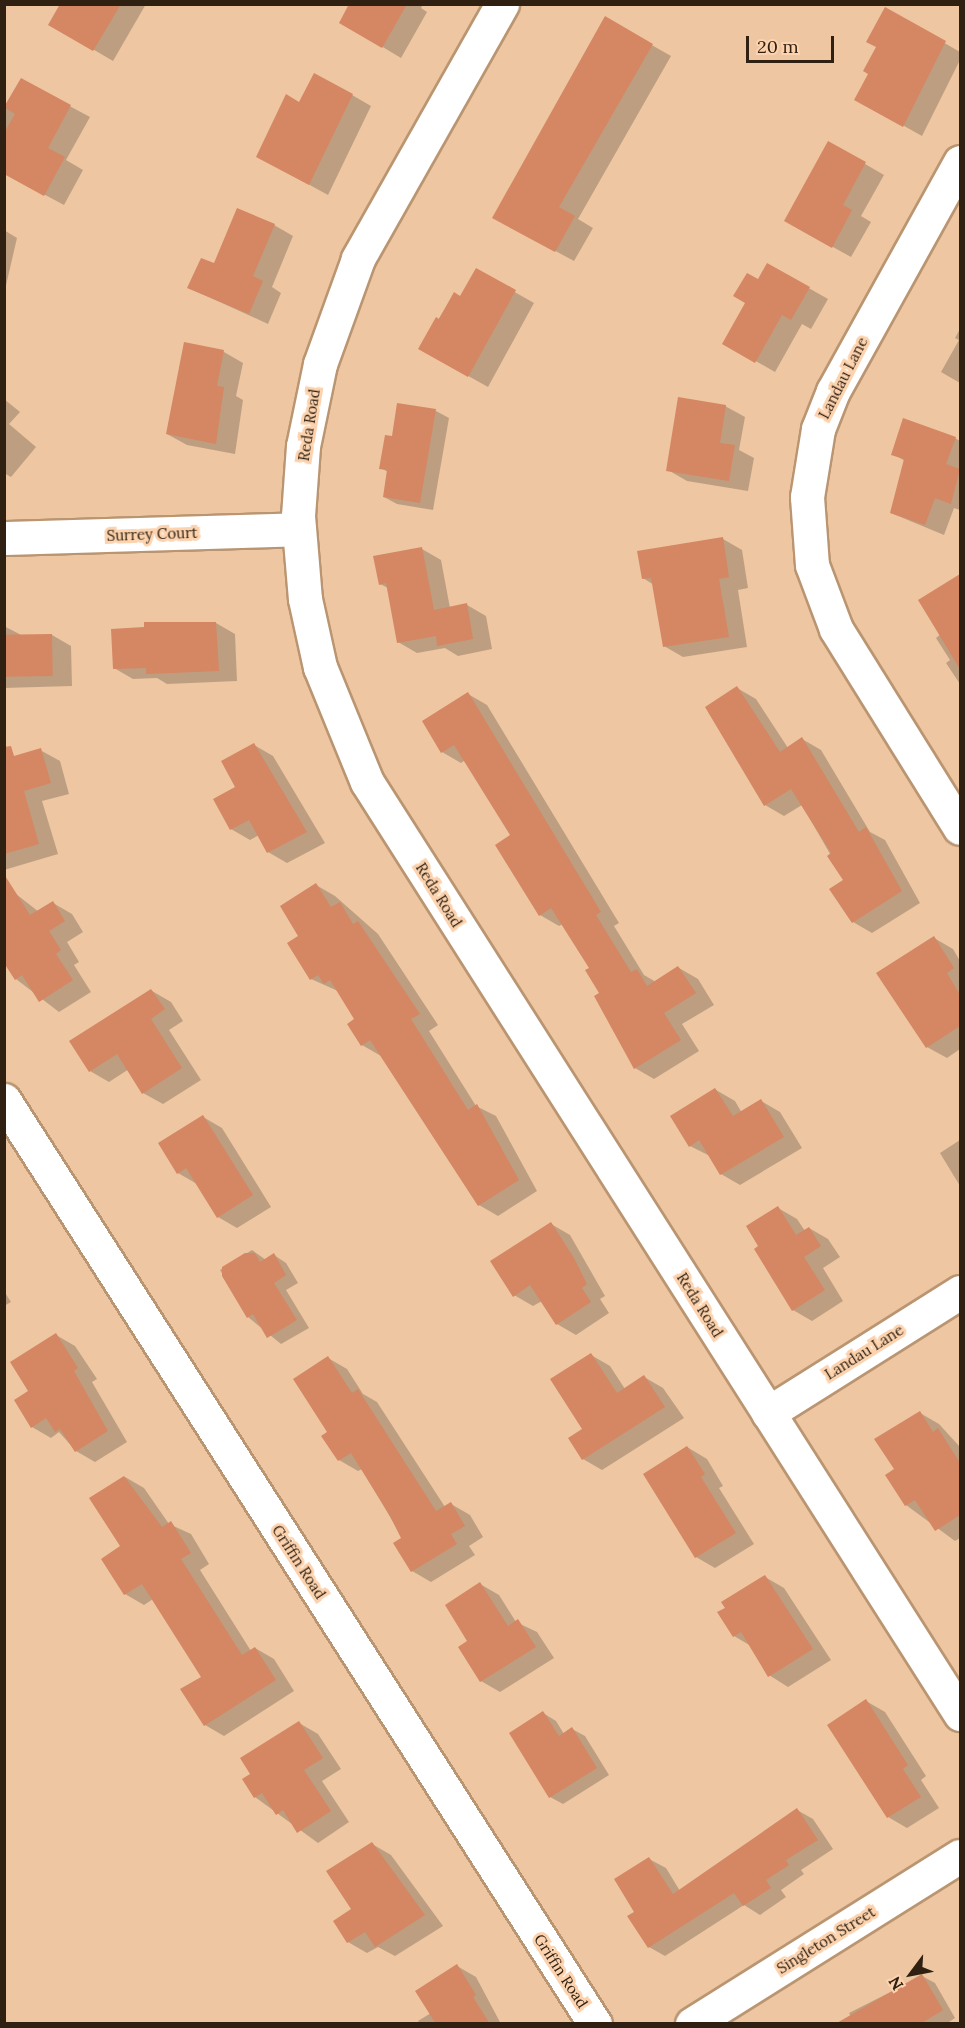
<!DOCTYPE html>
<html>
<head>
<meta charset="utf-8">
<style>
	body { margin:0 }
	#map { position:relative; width:965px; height:2028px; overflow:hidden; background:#eec6a1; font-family:Lora,serif }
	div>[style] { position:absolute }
	.shadow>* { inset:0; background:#0003 }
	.building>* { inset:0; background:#d58662; transform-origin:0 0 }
	.roads { filter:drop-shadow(2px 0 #ba9571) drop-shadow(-2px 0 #ba9571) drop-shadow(0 2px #ba9571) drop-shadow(0 -2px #ba9571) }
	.street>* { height:33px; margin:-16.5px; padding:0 16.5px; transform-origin:16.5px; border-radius:16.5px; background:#fff }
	span { translate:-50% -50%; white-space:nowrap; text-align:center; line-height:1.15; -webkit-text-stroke:6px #fcd3ae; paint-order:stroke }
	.street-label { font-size:15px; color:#2f2012 }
	.frame { position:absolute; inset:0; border:6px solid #2f2012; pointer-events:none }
	.north { position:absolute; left:881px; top:1944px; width:60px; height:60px; -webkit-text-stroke:4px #fcd3ae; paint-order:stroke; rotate:238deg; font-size:16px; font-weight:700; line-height:24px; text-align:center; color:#2f2012 }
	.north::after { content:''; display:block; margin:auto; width:21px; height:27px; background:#2f2012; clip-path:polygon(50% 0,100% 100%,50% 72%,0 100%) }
	.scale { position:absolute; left:746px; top:36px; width:88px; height:27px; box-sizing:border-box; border:3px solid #2f2012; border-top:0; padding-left:8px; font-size:18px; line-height:21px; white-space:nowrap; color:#2f2012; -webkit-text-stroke:4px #fcd3ae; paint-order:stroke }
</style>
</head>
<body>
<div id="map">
	<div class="shadow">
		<i style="clip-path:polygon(62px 4px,146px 4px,113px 61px,50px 24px)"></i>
		<i style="clip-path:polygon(351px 4px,423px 4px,421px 8px,427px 12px,401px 58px,341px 22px)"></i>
		<i style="clip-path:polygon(886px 9px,960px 52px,960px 60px,922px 136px,856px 99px,870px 73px)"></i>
		<i style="clip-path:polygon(606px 19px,671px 56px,578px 219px,593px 228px,574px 261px,513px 228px)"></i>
		<i style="clip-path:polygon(21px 80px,90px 117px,66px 160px,83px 170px,64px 205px,4px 173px,4px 110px)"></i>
		<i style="clip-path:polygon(352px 95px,371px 106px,328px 195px,277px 167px)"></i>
		<i style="clip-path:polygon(829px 143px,884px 175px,861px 216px,871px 222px,851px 257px,786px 221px)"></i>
		<i style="clip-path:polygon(274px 225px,293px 236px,272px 287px,281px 293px,268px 324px,189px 288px,214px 265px)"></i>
		<i style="clip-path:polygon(4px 230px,17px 238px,4px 294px)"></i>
		<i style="clip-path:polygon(768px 265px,828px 299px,811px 329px,802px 324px,775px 372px,724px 343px)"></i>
		<i style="clip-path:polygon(476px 270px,534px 303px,488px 387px,420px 349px,454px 294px,461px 298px)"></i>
		<i style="clip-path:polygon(960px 329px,960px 383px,941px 372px,959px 340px,955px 338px)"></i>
		<i style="clip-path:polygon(185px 344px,224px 352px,243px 363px,236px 396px,243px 400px,235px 454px,187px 445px,167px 434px)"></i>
		<i style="clip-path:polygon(4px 399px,20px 412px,9px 424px,36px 447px,11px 477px,4px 473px)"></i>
		<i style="clip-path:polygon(398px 405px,436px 411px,449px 418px,433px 510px,397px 504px,384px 497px,388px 472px,381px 468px,393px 438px)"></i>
		<i style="clip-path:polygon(725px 406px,745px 417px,739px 450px,754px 458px,748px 491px,687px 481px,668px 470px)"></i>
		<i style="clip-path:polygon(955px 438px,960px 441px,960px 510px,954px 508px,944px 535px,891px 513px,905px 461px,893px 454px)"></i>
		<i style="clip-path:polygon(723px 539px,742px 550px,748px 588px,738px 590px,747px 647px,683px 657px,664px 646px,654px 585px,643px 578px)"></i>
		<i style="clip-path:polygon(422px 549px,441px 560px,450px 608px,467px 605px,486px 616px,492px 649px,458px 656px,445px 648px,417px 653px,398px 642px,388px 588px,380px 584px)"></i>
		<i style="clip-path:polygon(956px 579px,960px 581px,960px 684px,946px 663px,950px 660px,936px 638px,941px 634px)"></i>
		<i style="clip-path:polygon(216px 623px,235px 634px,237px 681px,167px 684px,157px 678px,133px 679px,114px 668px)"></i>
		<i style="clip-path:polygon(4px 626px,23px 636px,52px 635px,71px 646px,72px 686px,4px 688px)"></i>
		<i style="clip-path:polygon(737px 688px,756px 699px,788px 748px,802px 739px,821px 750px,870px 832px,885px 840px,920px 903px,872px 933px,853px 922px,845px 880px,802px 805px,784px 816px,765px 805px)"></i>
		<i style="clip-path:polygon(468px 694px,487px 705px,619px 923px,614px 926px,644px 975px,656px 982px,679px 968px,698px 979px,714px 1005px,682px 1024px,699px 1051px,654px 1079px,635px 1068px,591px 969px,563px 924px,559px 926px,540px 915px,513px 836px,465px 760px,461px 763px,442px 752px)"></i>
		<i style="clip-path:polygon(254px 745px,273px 756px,325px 843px,287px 863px,268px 852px,259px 835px,250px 840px,231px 829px,237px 788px)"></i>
		<i style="clip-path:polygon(40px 750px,60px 761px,69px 794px,42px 801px,58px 854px,4px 870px,4px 760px)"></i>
		<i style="clip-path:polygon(316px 885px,335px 896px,378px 934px,438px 1025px,429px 1031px,476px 1106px,496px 1116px,537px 1191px,498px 1216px,479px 1205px,381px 1056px,362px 1045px,356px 1020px,338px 991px,311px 979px,289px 943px,300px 936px)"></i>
		<i style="clip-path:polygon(16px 894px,39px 912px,53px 903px,72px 914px,83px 932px,67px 942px,79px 962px,74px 965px,91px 992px,59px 1012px,16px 979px)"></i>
		<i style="clip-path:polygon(934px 938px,953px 949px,960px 961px,960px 1049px,947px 1058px,927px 1047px)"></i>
		<i style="clip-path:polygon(152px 991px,171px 1002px,183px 1021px,169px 1030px,201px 1080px,163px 1104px,143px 1093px,129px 1069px,109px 1082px,90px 1071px)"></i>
		<i style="clip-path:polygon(716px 1090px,735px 1101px,742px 1113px,761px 1101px,780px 1112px,802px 1148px,740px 1185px,721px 1174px,710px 1156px,690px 1146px)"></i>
		<i style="clip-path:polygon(203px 1117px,222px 1128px,271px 1207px,237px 1228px,218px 1217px,197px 1184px,178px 1173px)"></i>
		<i style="clip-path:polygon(960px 1140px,960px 1186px,940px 1153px)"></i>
		<i style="clip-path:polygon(778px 1208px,797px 1219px,805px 1231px,809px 1228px,828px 1239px,840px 1257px,823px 1268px,843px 1301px,812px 1321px,793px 1310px,760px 1246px)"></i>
		<i style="clip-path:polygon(551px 1224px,570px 1235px,605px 1296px,600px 1299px,609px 1313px,576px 1335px,557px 1324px,542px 1301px,533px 1306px,514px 1295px)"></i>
		<i style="clip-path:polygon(252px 1250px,266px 1260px,274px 1255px,286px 1263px,298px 1283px,286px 1290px,309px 1328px,281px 1344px,248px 1317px,220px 1270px)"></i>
		<i style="clip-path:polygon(4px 1291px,11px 1302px,4px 1306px)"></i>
		<i style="clip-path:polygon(56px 1335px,75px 1346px,97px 1379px,92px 1382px,127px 1442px,95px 1462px,76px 1451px,59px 1432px,51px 1438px,32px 1427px,30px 1391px)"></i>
		<i style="clip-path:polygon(591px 1355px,610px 1366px,625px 1389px,644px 1377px,663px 1388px,684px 1418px,602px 1470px,583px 1459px,570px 1439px,584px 1429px)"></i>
		<i style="clip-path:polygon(328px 1358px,347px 1369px,363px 1394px,377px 1402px,445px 1507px,451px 1504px,470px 1515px,483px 1537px,469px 1546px,475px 1555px,431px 1582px,412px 1571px,403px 1539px,362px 1469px,358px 1471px,339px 1460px,329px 1432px)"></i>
		<i style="clip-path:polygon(920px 1413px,939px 1424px,960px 1447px,960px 1538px,955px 1541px,906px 1505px)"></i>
		<i style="clip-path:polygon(687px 1447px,707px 1459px,723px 1486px,719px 1488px,754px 1544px,715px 1568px,696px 1557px)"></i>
		<i style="clip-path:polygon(125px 1477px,144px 1488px,169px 1524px,191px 1534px,209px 1564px,200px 1570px,251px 1651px,255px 1648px,274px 1659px,294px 1691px,224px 1736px,205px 1725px,203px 1677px,153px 1599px,144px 1605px,125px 1594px)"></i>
		<i style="clip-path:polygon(765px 1577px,784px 1588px,831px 1660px,788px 1687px,769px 1675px,751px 1646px,734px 1636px)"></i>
		<i style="clip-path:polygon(480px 1584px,499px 1595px,516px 1622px,537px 1632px,554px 1658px,500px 1692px,481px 1681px,469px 1641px)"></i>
		<i style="clip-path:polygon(866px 1701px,885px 1712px,926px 1776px,921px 1780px,939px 1808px,907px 1828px,888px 1817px)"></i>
		<i style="clip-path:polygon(543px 1713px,556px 1721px,564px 1734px,572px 1729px,585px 1736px,609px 1775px,563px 1804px,550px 1797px)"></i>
		<i style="clip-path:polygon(299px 1723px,318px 1734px,341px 1769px,322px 1781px,349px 1822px,318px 1843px,255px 1797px)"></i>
		<i style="clip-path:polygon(797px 1810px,813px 1819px,833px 1849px,801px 1870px,804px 1874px,781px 1890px,786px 1897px,760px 1915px,744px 1905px,665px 1956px,649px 1947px,636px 1912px,649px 1859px,666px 1868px,680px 1891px)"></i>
		<i style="clip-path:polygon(372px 1844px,391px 1855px,443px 1926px,395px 1956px,378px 1947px,367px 1953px,348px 1942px)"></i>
		<i style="clip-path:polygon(457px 1966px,476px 1977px,501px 2024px,420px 2024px,418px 2021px,431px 2013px)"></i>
		<i style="clip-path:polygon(922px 1976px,935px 1983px,955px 2018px,946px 2024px,855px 2024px,849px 2013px)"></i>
	</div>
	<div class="building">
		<i style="clip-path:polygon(60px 4px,121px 4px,93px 51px,48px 25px)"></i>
		<i style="clip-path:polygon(349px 4px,407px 4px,382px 48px,339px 23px)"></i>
		<i style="clip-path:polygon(885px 7px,946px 41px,903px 127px,854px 100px,868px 74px,863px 71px,876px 47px,866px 42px)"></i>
		<i style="clip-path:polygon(605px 16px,653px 44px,559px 207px,575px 216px,555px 252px,492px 218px)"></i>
		<i style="clip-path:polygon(314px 73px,353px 94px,309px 185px,256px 157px,286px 94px,299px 102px)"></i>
		<i style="clip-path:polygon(21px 78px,71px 105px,48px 148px,65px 157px,44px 196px,4px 174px,4px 133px,15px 114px,4px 107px)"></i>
		<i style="clip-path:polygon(828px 141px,866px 162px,843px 205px,852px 210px,832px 248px,784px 221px)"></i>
		<i style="clip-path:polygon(237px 208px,275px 224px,253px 276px,263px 281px,249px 314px,187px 288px,201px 258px,214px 263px)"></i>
		<i style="clip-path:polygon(767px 263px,810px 287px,791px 320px,782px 315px,755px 363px,722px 344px,745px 303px,733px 296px,747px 273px,758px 279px)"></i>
		<i style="clip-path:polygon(476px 268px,516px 290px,468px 377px,418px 349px,436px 317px,439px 319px,454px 292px,460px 296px)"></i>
		<i style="clip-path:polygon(184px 342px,224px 350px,217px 386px,224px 387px,216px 444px,166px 434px)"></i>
		<i style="clip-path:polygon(678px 397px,726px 405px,720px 443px,735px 445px,729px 481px,666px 471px)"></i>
		<i style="clip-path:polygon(397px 403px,436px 409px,420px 503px,383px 497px,387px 470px,379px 469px,385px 435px,392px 436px)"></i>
		<i style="clip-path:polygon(903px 418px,956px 437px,946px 464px,960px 469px,951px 504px,935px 498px,925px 525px,890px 513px,904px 459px,891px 455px)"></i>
		<i style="clip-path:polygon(723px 537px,729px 577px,719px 579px,729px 637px,663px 647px,651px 578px,642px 579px,637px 551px)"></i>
		<i style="clip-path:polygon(422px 547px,434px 610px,467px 603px,473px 639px,437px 646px,436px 636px,397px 643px,386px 583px,379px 585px,373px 556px)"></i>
		<i style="clip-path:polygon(960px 574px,960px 669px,918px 600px)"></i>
		<i style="clip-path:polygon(144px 622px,216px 622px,219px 671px,146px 674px,146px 668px,113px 669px,111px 629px,144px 627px)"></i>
		<i style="left:52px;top:634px;width:42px;height:48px;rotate:89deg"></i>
		<i style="clip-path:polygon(737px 686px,780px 752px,802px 737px,859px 832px,866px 827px,902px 891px,852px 923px,829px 889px,843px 880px,827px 856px,831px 853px,791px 789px,764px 806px,705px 707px)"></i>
		<i style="clip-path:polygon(468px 692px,601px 912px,596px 915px,631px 972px,637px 969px,647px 986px,678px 966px,696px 993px,664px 1013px,681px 1040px,634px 1069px,594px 996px,599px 993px,585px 970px,589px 968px,551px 908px,539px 916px,495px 845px,510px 835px,454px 745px,441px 753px,422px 721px)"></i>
		<i style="clip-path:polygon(254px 743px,307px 832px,267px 853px,249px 820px,230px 830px,213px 799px,235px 787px,221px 761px)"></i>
		<i style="clip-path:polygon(11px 746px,14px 756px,41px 748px,51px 783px,24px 791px,39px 844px,4px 854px,4px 747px)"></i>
		<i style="clip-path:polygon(4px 874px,30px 915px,53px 901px,65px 921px,49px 931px,61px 950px,56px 954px,73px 980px,39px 1002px,22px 975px,15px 980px,4px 963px)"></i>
		<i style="clip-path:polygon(316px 883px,331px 907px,340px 902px,353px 924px,358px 921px,420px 1014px,411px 1019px,468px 1110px,477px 1104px,519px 1180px,478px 1206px,370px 1040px,361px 1046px,347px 1024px,354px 1019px,330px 980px,324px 984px,318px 975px,310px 980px,287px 943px,298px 936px,280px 906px)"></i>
		<i style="clip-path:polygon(934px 936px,954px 968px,947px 973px,960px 995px,960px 1026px,926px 1048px,876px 973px)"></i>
		<i style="clip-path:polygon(151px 989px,165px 1009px,151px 1019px,182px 1068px,142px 1094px,117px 1054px,89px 1072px,69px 1041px)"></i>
		<i style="clip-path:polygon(715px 1088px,733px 1116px,761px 1099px,784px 1137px,720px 1175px,699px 1140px,689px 1147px,670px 1116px)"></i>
		<i style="clip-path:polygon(203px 1115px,253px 1195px,217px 1218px,186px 1168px,177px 1174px,158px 1143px)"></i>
		<i style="clip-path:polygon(778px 1206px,796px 1235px,809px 1227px,821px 1246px,804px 1257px,825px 1290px,792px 1311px,754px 1249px,758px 1246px,746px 1226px)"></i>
		<i style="clip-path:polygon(551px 1222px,574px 1258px,587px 1284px,582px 1288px,591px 1302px,556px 1325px,530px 1285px,513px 1297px,490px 1261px)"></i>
		<i style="clip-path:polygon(245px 1253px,255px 1253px,260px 1262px,274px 1253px,286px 1275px,274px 1283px,297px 1320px,267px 1338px,253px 1314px,247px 1318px,222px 1276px,222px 1267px)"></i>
		<i style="clip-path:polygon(56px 1333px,78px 1368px,74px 1371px,108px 1431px,75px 1452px,60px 1429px,55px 1432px,46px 1418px,31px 1428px,14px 1400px,28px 1391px,10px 1362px)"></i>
		<i style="clip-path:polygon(591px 1353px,617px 1393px,644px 1375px,665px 1407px,582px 1460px,568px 1438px,582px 1429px,550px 1379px)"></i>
		<i style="clip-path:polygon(328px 1356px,352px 1393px,358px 1389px,436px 1511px,451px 1502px,465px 1526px,451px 1534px,457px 1544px,411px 1572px,393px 1543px,401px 1538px,390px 1516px,351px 1453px,338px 1461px,321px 1436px,327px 1432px,293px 1379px)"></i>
		<i style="clip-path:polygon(920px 1411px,933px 1432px,938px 1428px,960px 1463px,960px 1515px,935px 1531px,915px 1500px,905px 1506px,885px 1475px,894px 1469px,874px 1439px)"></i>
		<i style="clip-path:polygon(687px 1446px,705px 1474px,701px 1477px,736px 1533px,695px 1558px,643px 1474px)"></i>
		<i style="clip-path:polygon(124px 1476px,162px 1527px,171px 1521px,191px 1553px,181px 1559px,242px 1655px,255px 1647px,276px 1680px,204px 1726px,180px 1689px,201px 1677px,142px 1584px,124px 1595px,101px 1559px,120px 1546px,89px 1498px)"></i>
		<i style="clip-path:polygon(765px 1575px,813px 1649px,768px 1677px,741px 1632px,733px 1637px,717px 1612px,725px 1608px,721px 1602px)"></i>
		<i style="clip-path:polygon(480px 1582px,508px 1626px,518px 1619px,536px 1647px,480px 1682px,458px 1647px,467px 1641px,445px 1605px)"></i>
		<i style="clip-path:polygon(866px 1699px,908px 1765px,903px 1769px,921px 1797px,887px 1818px,827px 1725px)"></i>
		<i style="clip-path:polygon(543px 1711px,559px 1736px,572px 1727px,597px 1768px,549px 1798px,509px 1733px)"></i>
		<i style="clip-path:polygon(299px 1721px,323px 1758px,304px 1770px,331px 1811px,297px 1833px,283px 1810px,276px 1815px,262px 1793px,254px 1798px,242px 1779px,250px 1774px,240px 1758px)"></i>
		<i style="clip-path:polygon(797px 1808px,818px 1840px,786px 1860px,789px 1865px,766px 1880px,771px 1888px,743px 1906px,734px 1893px,648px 1948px,627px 1916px,634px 1912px,614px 1879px,649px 1857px,673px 1894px)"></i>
		<i style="clip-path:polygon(372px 1842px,425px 1915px,375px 1947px,365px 1932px,347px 1943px,333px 1921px,351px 1909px,326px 1871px)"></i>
		<i style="clip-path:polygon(457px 1964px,476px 1995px,473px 1997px,490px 2024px,436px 2024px,415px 1991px)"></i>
		<i style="clip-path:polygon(922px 1974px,943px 2010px,920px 2024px,835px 2024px)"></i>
	</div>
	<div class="roads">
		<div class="street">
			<i style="left:502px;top:4px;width:293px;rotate:119.5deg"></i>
			<i style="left:358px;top:259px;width:112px;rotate:109.9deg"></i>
			<i style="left:320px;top:364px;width:84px;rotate:101.7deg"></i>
			<i style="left:303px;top:446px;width:70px;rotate:94.1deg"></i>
			<i style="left:298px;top:516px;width:83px;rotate:85.2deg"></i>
			<i style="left:305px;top:599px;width:70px;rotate:77.6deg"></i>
			<i style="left:320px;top:667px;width:124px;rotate:67.8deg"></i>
			<i style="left:367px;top:782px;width:1105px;rotate:57.53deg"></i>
			<i style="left:960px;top:162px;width:262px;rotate:119deg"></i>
			<i style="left:833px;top:391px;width:41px;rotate:111.5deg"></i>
			<i style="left:818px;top:429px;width:69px;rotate:99.2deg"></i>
			<i style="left:807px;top:497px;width:68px;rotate:85.8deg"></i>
			<i style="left:812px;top:565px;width:68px;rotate:69.4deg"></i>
			<i style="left:836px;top:629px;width:234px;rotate:58.1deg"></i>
			<i style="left:4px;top:538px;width:295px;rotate:-1.7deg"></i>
			<i style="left:4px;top:1100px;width:1097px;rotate:57.4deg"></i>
			<i style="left:768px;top:1413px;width:227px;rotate:-32.2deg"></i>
			<i style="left:692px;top:2024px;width:316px;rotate:-32.1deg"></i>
		</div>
	</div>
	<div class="street-label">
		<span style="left:843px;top:378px;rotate:-63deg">Landau Lane</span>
		<span style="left:309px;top:425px;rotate:-81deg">Reda Road</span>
		<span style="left:152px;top:534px;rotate:-2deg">Surrey Court</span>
		<span style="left:439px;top:895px;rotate:58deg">Reda Road</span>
		<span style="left:700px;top:1305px;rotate:58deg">Reda Road</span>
		<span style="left:864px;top:1352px;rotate:-32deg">Landau Lane</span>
		<span style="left:299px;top:1562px;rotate:57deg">Griffin Road</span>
		<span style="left:826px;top:1940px;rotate:-32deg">Singleton Street</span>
		<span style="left:561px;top:1971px;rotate:57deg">Griffin Road</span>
	</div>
	<div class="frame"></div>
	<div class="north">N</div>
	<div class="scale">20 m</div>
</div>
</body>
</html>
